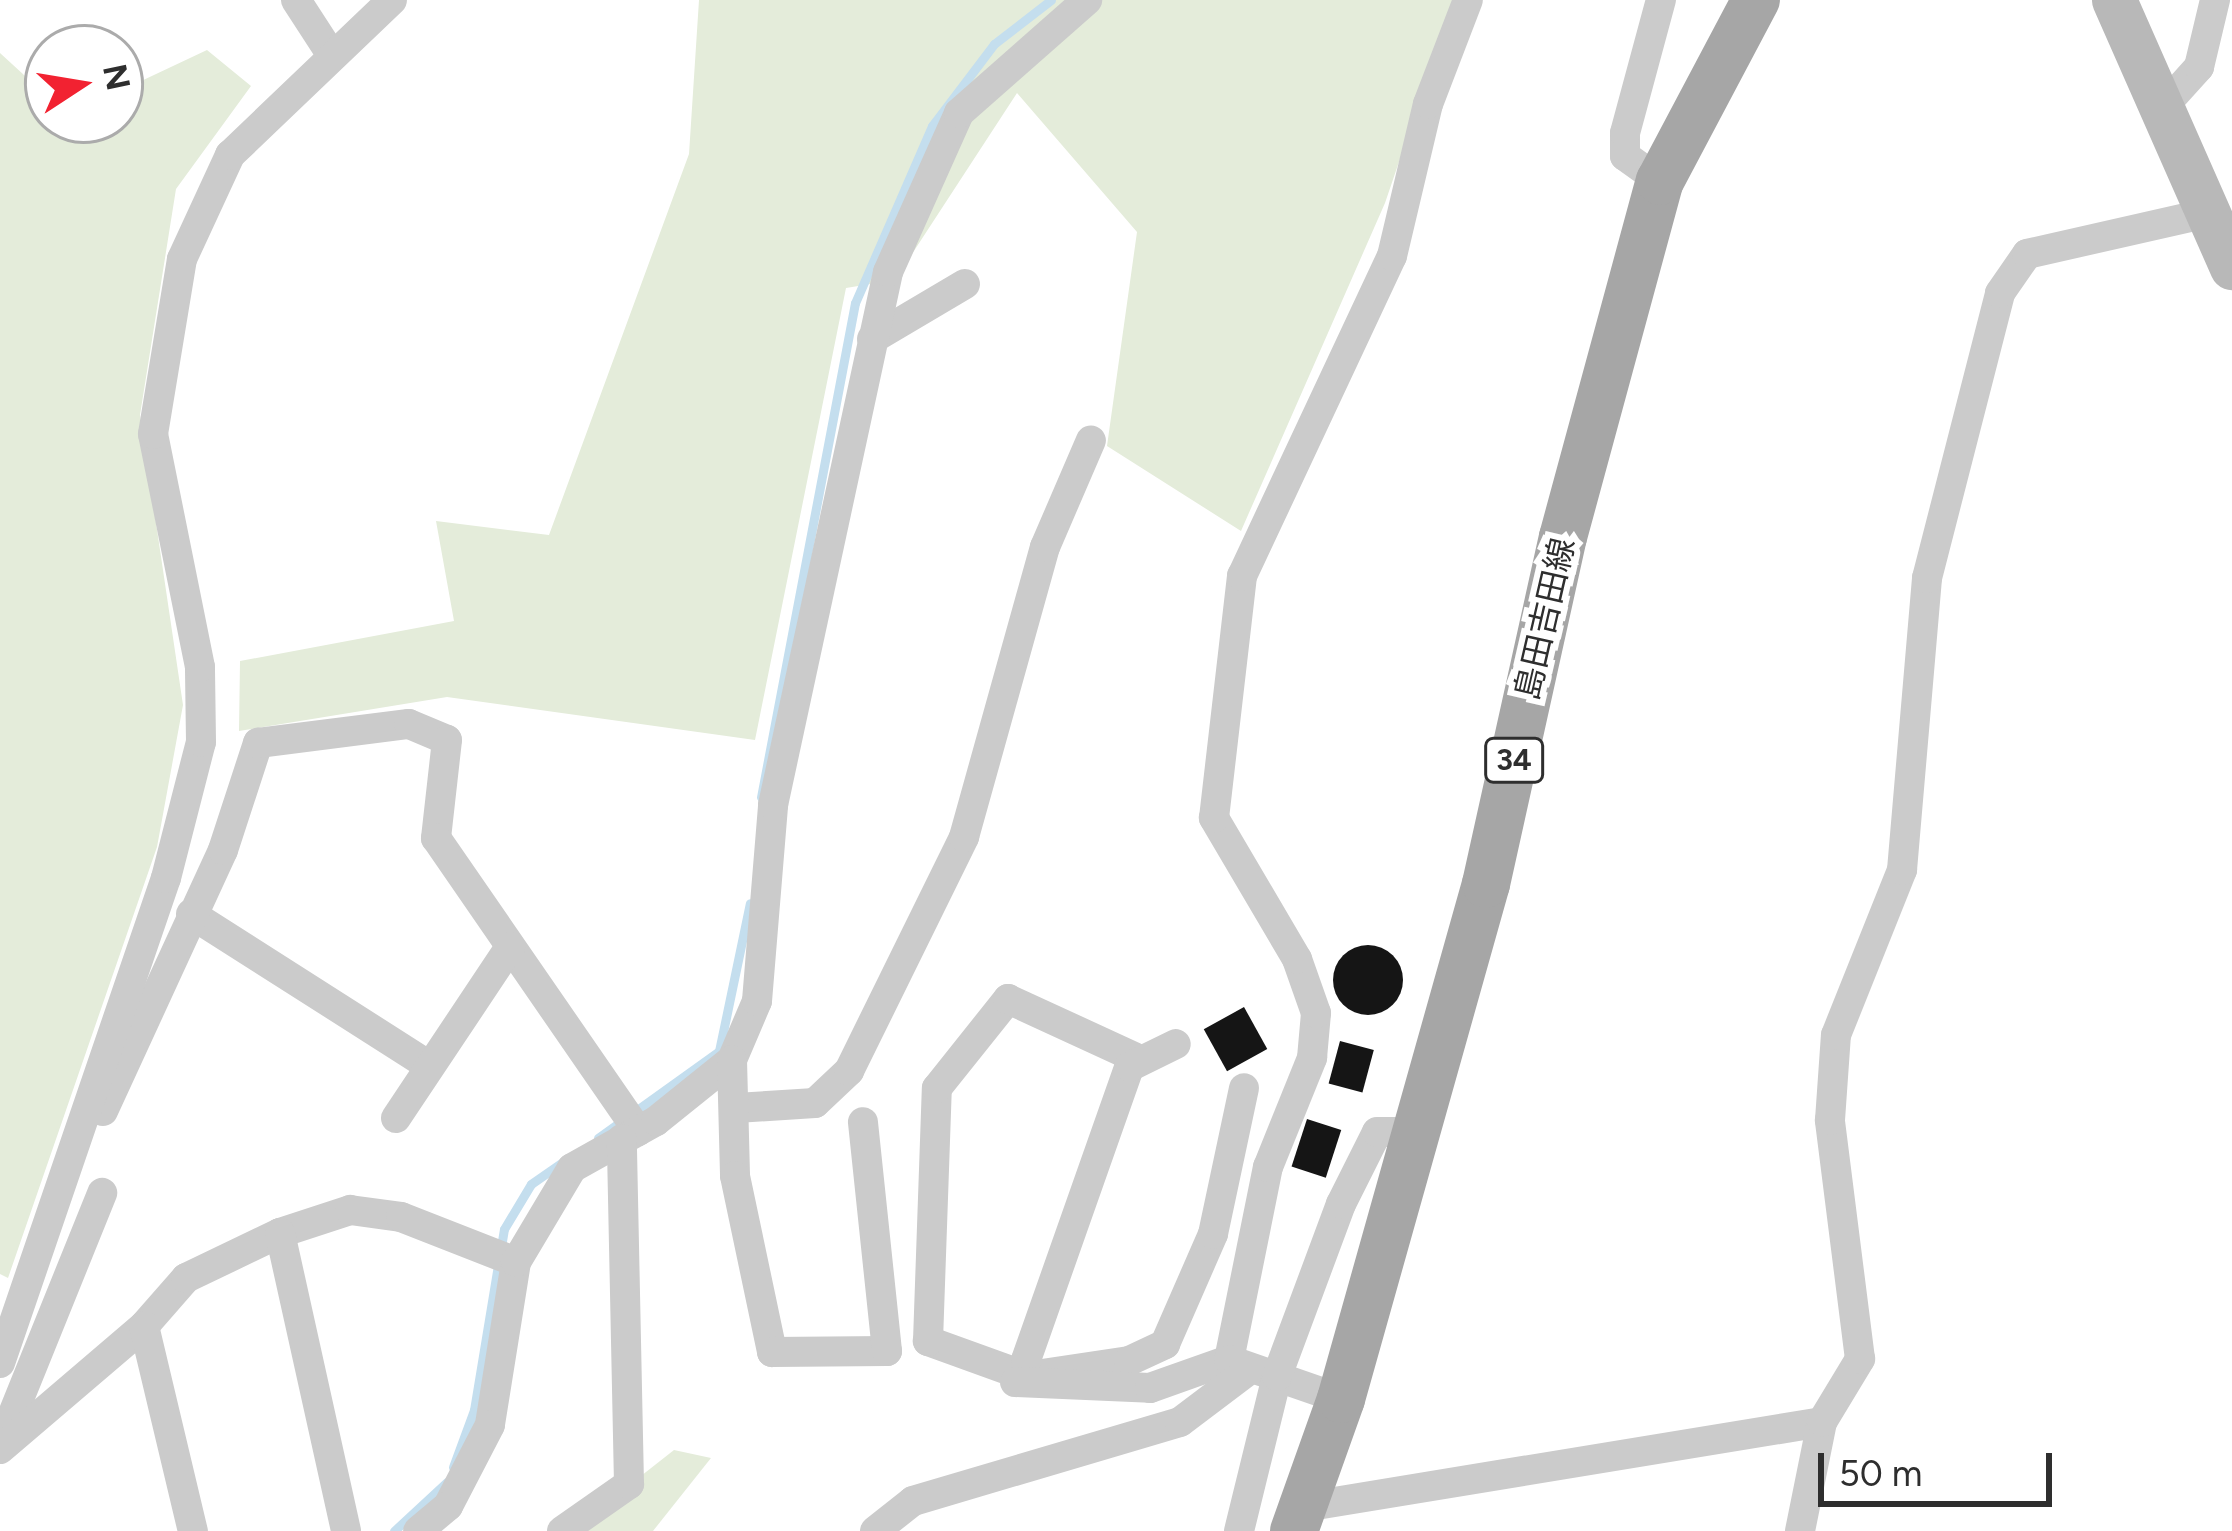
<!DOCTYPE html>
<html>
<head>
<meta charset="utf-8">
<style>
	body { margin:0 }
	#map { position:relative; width:2232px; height:1531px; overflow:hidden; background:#fff; font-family:Figtree,"Noto Sans JP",sans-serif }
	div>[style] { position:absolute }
	.green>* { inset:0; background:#e4ecda }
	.stream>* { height:9px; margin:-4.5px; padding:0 4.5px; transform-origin:4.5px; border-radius:4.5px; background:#c4deee }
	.building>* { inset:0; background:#151515; transform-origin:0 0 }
	.round { border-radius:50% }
	.street>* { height:30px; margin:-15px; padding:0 15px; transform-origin:15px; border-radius:15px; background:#cbcbcb }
	.secondary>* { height:45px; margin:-22.5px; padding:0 22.5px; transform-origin:22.5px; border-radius:22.5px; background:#b8b8b8 }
	.primary>* { height:48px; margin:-24px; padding:0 24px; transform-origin:24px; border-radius:24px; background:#a6a6a6 }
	span { translate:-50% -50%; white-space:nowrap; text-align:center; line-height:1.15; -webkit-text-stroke:12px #fff; paint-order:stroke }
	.shield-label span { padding:3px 9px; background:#fff; border:3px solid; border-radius:9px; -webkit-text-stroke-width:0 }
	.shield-label { font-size:30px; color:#2e2e2e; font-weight:700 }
	.street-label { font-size:33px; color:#2e2e2e }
	.north { position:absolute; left:24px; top:24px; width:120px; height:120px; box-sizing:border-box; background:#fff; border:3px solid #ababab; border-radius:50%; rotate:78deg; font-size:33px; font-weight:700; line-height:48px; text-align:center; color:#2e2e2e }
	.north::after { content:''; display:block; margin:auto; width:42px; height:54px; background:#f22231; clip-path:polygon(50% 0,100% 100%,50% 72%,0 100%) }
	.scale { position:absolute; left:1818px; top:1453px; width:234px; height:54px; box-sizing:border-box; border:6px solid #2e2e2e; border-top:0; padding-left:15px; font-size:36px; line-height:42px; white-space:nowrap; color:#2e2e2e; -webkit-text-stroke:9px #fff; paint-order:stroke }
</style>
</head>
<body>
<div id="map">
	<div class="green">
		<i style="clip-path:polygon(699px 0,1454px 0,1385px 203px,1241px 531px,1107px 446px,1137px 232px,1017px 93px,895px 280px,846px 288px,755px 740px,447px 697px,239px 731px,240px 661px,454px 621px,436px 521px,549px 535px,689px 154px)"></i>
		<i style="clip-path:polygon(207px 50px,251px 86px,176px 189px,140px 415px,183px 705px,157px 847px,8px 1278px,0 1274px,0 53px,48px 97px,48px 120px,120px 120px,120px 91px)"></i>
		<i style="clip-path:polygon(674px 1450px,711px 1458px,653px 1531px,571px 1531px)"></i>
	</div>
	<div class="stream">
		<i style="left:761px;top:797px;width:503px;rotate:-79.23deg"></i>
		<i style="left:855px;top:303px;width:193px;rotate:-66.5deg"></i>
		<i style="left:932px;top:126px;width:103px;rotate:-52.9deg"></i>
		<i style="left:994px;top:44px;width:72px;rotate:-37.7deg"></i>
		<i style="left:598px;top:1138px;width:149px;rotate:-35.7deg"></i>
		<i style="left:719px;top:1051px;width:151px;rotate:-78.2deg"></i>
		<i style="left:453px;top:1467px;width:61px;rotate:-69.8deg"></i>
		<i style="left:474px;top:1410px;width:183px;rotate:-80.6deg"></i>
		<i style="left:504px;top:1229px;width:52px;rotate:-59deg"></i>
		<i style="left:531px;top:1184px;width:40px;rotate:-34.9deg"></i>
		<i style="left:394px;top:1531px;width:72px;rotate:-42.8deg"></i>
	</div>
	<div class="building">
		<i class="round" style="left:1333px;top:945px;width:70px;height:70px"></i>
		<i style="left:1244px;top:1007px;width:48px;height:46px;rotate:61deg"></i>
		<i style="left:1340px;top:1041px;width:35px;height:44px;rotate:15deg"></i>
		<i style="left:1307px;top:1119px;width:36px;height:50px;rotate:18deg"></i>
	</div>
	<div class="street">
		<i style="left:296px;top:0;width:61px;rotate:57.1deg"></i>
		<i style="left:2163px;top:107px;width:54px;rotate:-48deg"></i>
		<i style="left:2199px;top:67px;width:69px;rotate:-76.6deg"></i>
		<i style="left:1660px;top:181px;width:43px;rotate:-144.5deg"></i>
		<i style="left:1625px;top:156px;width:23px;rotate:-90deg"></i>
		<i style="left:1625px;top:133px;width:138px;rotate:-74.9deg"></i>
		<i style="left:872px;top:339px;width:108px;rotate:-30.6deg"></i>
		<i style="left:191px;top:914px;width:283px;rotate:32.5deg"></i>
		<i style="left:732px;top:1060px;width:64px;rotate:-67deg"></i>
		<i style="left:757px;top:1001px;width:197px;rotate:-85.3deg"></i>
		<i style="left:773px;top:805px;width:545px;rotate:-77.82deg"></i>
		<i style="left:888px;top:272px;width:174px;rotate:-65.9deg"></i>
		<i style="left:959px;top:113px;width:171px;rotate:-41.4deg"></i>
		<i style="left:736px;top:1108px;width:79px;rotate:-3.6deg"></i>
		<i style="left:815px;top:1103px;width:47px;rotate:-43.3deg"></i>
		<i style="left:849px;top:1071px;width:261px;rotate:-63.8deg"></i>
		<i style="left:964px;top:837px;width:301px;rotate:-74.4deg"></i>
		<i style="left:1045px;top:547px;width:116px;rotate:-66.7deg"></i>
		<i style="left:103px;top:1111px;width:287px;rotate:-65.3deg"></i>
		<i style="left:223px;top:850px;width:113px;rotate:-71.9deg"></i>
		<i style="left:258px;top:743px;width:152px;rotate:-7.2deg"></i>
		<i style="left:409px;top:724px;width:41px;rotate:22.8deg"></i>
		<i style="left:447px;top:740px;width:99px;rotate:96.4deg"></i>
		<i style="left:436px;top:838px;width:356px;rotate:55.4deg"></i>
		<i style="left:396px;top:1118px;width:206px;rotate:-56.3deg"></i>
		<i style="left:280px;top:1233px;width:74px;rotate:-18.2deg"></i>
		<i style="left:350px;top:1210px;width:51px;rotate:7.8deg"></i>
		<i style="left:401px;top:1217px;width:123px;rotate:21.4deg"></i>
		<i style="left:516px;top:1262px;width:165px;rotate:99.1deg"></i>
		<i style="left:490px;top:1425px;width:91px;rotate:117.4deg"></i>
		<i style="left:448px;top:1506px;width:39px;rotate:140deg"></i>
		<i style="left:516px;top:1262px;width:109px;rotate:-59.2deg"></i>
		<i style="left:572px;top:1168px;width:96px;rotate:-29.2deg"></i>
		<i style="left:656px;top:1121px;width:97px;rotate:-38.8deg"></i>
		<i style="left:732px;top:1060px;width:116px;rotate:88.5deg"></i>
		<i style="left:735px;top:1176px;width:180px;rotate:78.1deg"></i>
		<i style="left:772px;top:1352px;width:115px;rotate:-0.5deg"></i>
		<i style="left:887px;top:1351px;width:230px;rotate:-96deg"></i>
		<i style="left:144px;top:1326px;width:64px;rotate:-48.8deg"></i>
		<i style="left:186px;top:1278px;width:104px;rotate:-25.6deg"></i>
		<i style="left:280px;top:1233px;width:305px;rotate:77.5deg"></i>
		<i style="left:1229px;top:1360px;width:197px;rotate:-78.6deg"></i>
		<i style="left:1268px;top:1167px;width:118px;rotate:-68deg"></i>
		<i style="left:1312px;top:1058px;width:45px;rotate:-84.9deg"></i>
		<i style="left:1316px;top:1013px;width:57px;rotate:-109.4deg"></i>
		<i style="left:1297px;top:959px;width:164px;rotate:-120.5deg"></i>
		<i style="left:1214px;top:818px;width:244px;rotate:-83.4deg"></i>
		<i style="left:1242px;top:576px;width:353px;rotate:-64.9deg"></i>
		<i style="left:1392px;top:256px;width:156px;rotate:-76.7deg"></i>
		<i style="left:1428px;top:104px;width:111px;rotate:-69deg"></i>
		<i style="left:0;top:1363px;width:513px;rotate:-71.11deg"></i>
		<i style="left:166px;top:878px;width:140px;rotate:-75.6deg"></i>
		<i style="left:201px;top:742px;width:75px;rotate:-90.8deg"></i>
		<i style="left:200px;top:667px;width:238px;rotate:-101.4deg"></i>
		<i style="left:153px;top:434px;width:177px;rotate:-80.6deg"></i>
		<i style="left:182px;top:259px;width:115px;rotate:-65.2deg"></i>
		<i style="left:230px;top:155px;width:224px;rotate:-43.7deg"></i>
		<i style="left:1042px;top:1374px;width:88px;rotate:-8.5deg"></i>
		<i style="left:1129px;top:1361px;width:40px;rotate:-25deg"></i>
		<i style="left:1165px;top:1344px;width:120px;rotate:-66.4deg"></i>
		<i style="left:1213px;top:1234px;width:149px;rotate:-78deg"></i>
		<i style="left:1033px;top:1379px;width:112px;rotate:-160.1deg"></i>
		<i style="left:928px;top:1341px;width:253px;rotate:-88deg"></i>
		<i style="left:937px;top:1088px;width:114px;rotate:-51.4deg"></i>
		<i style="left:1008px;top:999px;width:139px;rotate:24.7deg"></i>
		<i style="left:1033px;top:1379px;width:20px;rotate:-110deg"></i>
		<i style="left:1026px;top:1360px;width:311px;rotate:-70.6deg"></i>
		<i style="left:1129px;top:1067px;width:52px;rotate:-26.1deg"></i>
		<i style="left:1015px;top:1382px;width:135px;rotate:2.5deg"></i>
		<i style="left:1150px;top:1388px;width:84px;rotate:-19.5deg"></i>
		<i style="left:1229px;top:1360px;width:119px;rotate:19.2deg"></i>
		<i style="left:0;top:1446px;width:273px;rotate:-68deg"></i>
		<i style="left:0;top:1449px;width:189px;rotate:-40.5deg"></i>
		<i style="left:144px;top:1326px;width:211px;rotate:76.6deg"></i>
		<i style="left:1304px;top:1507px;width:525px;rotate:-9.32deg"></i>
		<i style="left:562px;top:1531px;width:82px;rotate:-35deg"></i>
		<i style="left:629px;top:1484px;width:345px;rotate:-91.2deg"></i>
		<i style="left:875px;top:1531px;width:48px;rotate:-38.3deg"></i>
		<i style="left:913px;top:1501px;width:278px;rotate:-16.5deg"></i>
		<i style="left:1180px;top:1422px;width:88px;rotate:-37.1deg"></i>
		<i style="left:1239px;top:1531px;width:160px;rotate:-76.2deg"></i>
		<i style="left:1277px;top:1376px;width:184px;rotate:-69.6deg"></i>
		<i style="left:1341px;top:1204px;width:80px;rotate:-63.4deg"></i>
		<i style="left:1377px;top:1132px;width:40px"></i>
		<i style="left:1800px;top:1531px;width:111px;rotate:-78.6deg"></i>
		<i style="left:1822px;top:1422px;width:74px;rotate:-58.9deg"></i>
		<i style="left:1860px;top:1359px;width:241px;rotate:-97.2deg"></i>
		<i style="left:1830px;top:1120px;width:85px;rotate:-86deg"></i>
		<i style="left:1836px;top:1035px;width:178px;rotate:-68.2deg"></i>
		<i style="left:1902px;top:870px;width:293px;rotate:-85.1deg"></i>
		<i style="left:1927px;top:578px;width:294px;rotate:-75.6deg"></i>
		<i style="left:2000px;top:293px;width:47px;rotate:-55.3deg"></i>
		<i style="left:2027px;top:254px;width:186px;rotate:-12.8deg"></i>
	</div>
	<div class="secondary">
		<i style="left:2114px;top:0;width:292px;rotate:66.2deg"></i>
	</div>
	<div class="primary">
		<i style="left:1294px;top:1531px;width:140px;rotate:-70.4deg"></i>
		<i style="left:1341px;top:1399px;width:535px;rotate:-74.28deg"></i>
		<i style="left:1486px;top:884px;width:355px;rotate:-77.5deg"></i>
		<i style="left:1563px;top:537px;width:369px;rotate:-74.8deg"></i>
		<i style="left:1660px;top:181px;width:205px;rotate:-62.1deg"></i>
	</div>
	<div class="shield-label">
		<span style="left:1514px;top:760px">34</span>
	</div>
	<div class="street-label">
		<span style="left:1545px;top:619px;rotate:-77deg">島田吉田線</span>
	</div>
	<div class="north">N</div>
	<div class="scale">50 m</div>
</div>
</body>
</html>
